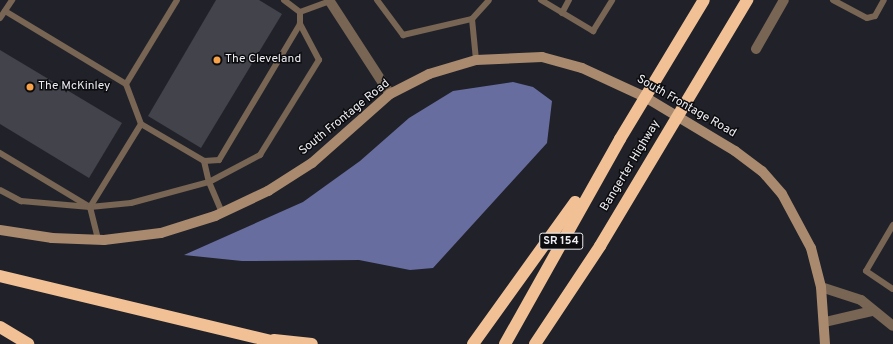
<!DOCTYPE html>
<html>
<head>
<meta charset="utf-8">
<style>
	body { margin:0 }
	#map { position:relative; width:893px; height:344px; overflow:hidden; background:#212229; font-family:Overpass,sans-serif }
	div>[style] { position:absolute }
	.water>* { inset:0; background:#686da0 }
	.building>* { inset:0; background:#42434b }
	.lane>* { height:6px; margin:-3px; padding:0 3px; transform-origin:3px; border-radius:3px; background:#786554 }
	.street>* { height:10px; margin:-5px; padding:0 5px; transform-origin:5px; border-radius:5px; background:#786554 }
	.secondary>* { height:10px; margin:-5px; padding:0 5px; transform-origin:5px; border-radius:5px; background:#a98a6e }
	.highway>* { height:12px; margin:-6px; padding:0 6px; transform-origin:6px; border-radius:6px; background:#f1c195 }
	.dots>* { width:11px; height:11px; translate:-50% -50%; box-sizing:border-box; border:2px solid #0c0c0f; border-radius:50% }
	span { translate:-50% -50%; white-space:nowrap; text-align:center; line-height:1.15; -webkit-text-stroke:3px #0c0c0f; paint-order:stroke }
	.shield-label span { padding:1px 3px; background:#0c0c0f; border:1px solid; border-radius:3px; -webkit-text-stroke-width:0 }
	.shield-label { font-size:11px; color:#ecedf1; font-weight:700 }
	.poi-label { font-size:12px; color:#ecedf1 }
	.left { translate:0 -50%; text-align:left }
	.street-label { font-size:12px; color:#ecedf1 }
</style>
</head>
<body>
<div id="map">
	<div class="water">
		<i style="clip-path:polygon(513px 82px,533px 87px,552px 101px,547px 143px,433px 268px,410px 270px,359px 260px,242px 261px,184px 255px,303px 202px,360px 161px,409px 118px,453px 91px)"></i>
	</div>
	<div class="building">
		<i style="clip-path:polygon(216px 0,259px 0,282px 14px,201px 148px,148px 116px)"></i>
		<i style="clip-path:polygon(0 50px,122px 123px,89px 178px,0 124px)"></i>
	</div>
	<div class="lane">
		<i style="left:284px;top:0;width:20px;rotate:37deg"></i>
		<i style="left:377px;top:0;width:44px;rotate:53.4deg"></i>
		<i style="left:403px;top:35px;width:71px;rotate:-13.1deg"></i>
		<i style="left:472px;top:19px;width:25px;rotate:-48deg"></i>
		<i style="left:541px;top:0;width:61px;rotate:30.8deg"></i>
		<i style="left:593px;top:31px;width:36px;rotate:-58deg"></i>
		<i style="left:833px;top:0;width:38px;rotate:28deg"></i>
		<i style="left:867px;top:18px;width:8px;rotate:-14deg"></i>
		<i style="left:875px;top:16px;width:18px;rotate:-61deg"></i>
		<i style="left:5px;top:11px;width:141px;rotate:31.1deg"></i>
		<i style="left:562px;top:13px;width:15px;rotate:-62deg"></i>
		<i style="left:0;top:18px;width:22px;rotate:-56deg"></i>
		<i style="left:472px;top:19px;width:41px;rotate:84.4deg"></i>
		<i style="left:141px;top:124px;width:73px;rotate:30.4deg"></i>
		<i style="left:204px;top:161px;width:22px;rotate:77deg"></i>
		<i style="left:209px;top:182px;width:58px;rotate:-27.9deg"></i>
		<i style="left:260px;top:155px;width:112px;rotate:-58.2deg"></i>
		<i style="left:319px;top:60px;width:41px;rotate:-117.8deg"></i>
		<i style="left:300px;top:24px;width:12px;rotate:-90deg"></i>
		<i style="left:300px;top:12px;width:32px;rotate:-20deg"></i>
		<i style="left:0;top:153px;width:105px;rotate:31deg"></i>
		<i style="left:90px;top:207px;width:34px;rotate:76deg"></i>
		<i style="left:204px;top:161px;width:15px;rotate:-4deg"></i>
		<i style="left:219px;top:160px;width:158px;rotate:-59.2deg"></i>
		<i style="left:0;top:190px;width:24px;rotate:28deg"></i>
		<i style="left:21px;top:201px;width:69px;rotate:5deg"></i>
		<i style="left:90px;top:207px;width:41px;rotate:-5.6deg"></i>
		<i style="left:131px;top:203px;width:81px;rotate:-15.1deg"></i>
		<i style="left:209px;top:182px;width:34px;rotate:67deg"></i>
		<i style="left:90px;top:207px;width:97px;rotate:-58.4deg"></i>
		<i style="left:141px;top:124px;width:43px;rotate:-110.6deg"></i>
		<i style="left:126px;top:84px;width:98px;rotate:-58.7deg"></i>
		<i style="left:893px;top:225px;width:53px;rotate:120.4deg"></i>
		<i style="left:866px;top:271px;width:32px;rotate:34deg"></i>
	</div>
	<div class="street">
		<i style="left:329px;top:0;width:112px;rotate:57deg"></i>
		<i style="left:756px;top:49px;width:56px;rotate:-60.3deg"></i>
		<i style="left:821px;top:287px;width:42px;rotate:18deg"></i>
		<i style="left:861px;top:300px;width:41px;rotate:39.1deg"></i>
		<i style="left:825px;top:322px;width:48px;rotate:-13.2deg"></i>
	</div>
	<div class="secondary">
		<i style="left:0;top:230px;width:53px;rotate:8.7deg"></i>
		<i style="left:52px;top:238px;width:52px;rotate:2.2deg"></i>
		<i style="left:104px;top:240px;width:57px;rotate:-7deg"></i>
		<i style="left:161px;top:233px;width:57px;rotate:-17.5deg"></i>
		<i style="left:215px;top:216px;width:59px;rotate:-25.3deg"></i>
		<i style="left:268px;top:191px;width:52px;rotate:-32.5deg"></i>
		<i style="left:312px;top:163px;width:104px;rotate:-41.5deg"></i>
		<i style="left:390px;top:94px;width:44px;rotate:-27.1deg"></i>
		<i style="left:429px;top:74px;width:49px;rotate:-16.6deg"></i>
		<i style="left:476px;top:60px;width:66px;rotate:-2.6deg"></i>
		<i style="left:542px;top:57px;width:41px;rotate:15.4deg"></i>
		<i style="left:582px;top:68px;width:69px;rotate:24.7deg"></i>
		<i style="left:645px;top:97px;width:105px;rotate:31deg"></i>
		<i style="left:735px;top:151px;width:34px;rotate:37deg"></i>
		<i style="left:762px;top:171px;width:30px;rotate:49deg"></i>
		<i style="left:782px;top:194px;width:61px;rotate:61.8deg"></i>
		<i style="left:811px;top:248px;width:40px;rotate:75.6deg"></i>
		<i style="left:821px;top:287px;width:57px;rotate:86deg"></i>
	</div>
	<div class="highway">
		<i style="left:0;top:276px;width:291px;rotate:13.5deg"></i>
		<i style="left:0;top:327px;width:33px;rotate:31deg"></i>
		<i style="left:274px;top:340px;width:38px;rotate:6deg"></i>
		<i style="left:473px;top:344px;width:175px;rotate:-54.3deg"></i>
		<i style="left:505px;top:344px;width:235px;rotate:-60.7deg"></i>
		<i style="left:620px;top:139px;width:162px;rotate:-58.9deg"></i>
		<i style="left:535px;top:344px;width:118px;rotate:-56.4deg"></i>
		<i style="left:600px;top:246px;width:287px;rotate:-59.1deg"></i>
	</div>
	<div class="dots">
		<i style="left:217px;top:60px;background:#f7a148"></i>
		<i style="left:30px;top:87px;background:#f7a148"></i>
	</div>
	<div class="shield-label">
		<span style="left:561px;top:241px">SR 154</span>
	</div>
	<div class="poi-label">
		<span class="left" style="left:225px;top:60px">The Cleveland</span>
		<span class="left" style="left:38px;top:87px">The McKinley</span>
	</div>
	<div class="street-label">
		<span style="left:686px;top:107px;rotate:30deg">South Frontage Road</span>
		<span style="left:345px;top:118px;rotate:-39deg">South Frontage Road</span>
		<span style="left:631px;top:166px;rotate:-59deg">Bangerter Highway</span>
	</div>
</div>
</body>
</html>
